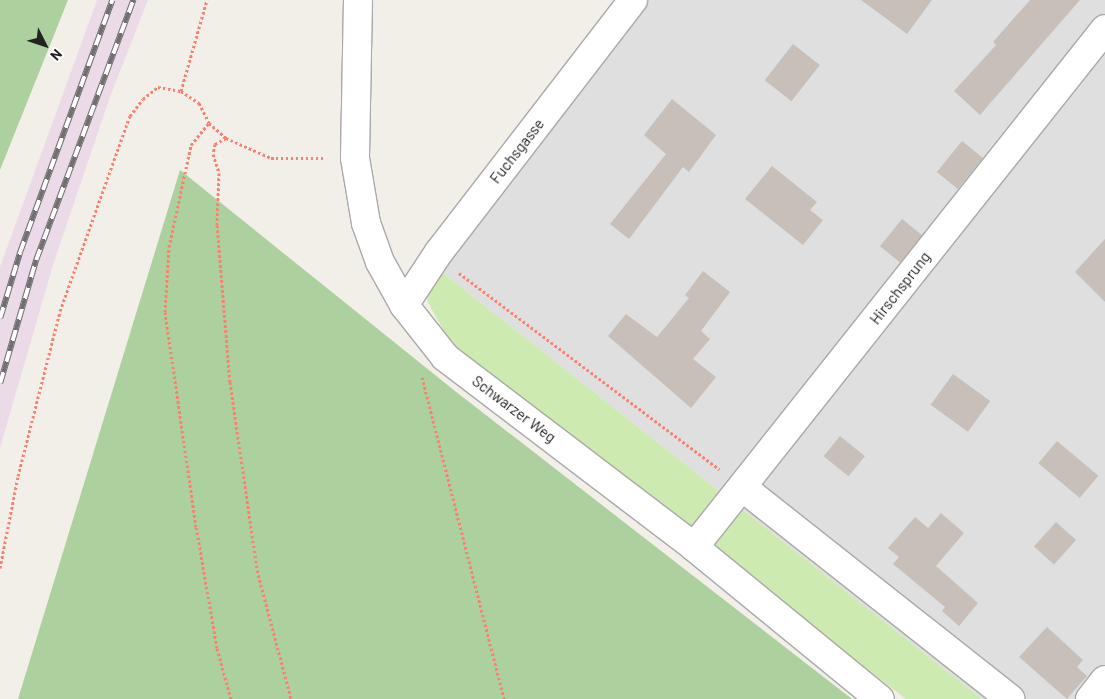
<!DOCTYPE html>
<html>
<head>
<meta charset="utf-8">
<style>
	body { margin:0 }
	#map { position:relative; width:1105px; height:699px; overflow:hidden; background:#f2efe9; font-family:Barlow,sans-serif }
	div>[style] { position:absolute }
	.residential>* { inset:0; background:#e0dfdf }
	.industrial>* { inset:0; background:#ebdbe8 }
	.grass>* { inset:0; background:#cdebb0 }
	.forest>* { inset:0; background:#add19e }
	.building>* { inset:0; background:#c7bfb8; transform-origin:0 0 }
	.path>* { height:3px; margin-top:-1.5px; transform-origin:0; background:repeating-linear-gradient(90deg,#fa8072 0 2.5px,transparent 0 5px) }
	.roads { filter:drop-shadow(1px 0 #a9a9a9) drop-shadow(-1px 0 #a9a9a9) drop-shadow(0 1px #a9a9a9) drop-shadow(0 -1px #a9a9a9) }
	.minor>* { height:28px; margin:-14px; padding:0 14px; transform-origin:14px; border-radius:14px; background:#fff }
	.rail>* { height:5.5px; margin-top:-2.75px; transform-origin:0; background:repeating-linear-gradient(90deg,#fff 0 11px,#707070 0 22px); box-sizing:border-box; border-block:1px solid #707070 }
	span { translate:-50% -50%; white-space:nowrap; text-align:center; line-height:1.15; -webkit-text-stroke:4.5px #fff; paint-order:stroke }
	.street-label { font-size:15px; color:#222 }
	.north { position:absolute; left:20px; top:20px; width:50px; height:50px; -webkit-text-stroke:4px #fff; paint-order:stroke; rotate:131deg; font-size:14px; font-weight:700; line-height:20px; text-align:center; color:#222 }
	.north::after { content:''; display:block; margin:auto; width:18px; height:22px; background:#222; clip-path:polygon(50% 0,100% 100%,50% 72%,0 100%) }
</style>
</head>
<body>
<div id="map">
	<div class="residential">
		<i style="clip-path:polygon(638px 0,1105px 0,1105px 699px,982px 699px,433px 265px)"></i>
	</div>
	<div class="industrial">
		<i style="clip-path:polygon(97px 0,148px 0,110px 97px,53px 265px,0 448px,0 267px)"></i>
	</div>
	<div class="grass">
		<i style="clip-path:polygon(433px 265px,982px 699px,906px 699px,456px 353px,427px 301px)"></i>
	</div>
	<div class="forest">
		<i style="clip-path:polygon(0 0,68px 0,0 170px)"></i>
		<i style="clip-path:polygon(180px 170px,455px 391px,852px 699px,18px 699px)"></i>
	</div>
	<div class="building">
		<i style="clip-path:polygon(861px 0,932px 0,907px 34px)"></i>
		<i style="clip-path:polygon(1030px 0,1080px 0,980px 115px,954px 91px,996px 45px,993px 42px)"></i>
		<i style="left:793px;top:44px;width:34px;height:46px;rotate:38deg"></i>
		<i style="clip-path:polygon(672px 99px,716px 135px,689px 172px,683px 167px,629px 239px,610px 224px,666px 154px,644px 135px)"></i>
		<i style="left:962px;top:141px;width:27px;height:40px;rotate:39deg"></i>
		<i style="clip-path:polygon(772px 166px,817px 202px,810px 210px,823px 220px,803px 245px,745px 199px)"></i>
		<i style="left:902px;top:219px;width:26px;height:35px;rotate:39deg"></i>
		<i style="clip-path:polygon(1105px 239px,1105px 302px,1075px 272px)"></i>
		<i style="clip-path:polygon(703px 271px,730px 292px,701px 331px,710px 339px,693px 359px,716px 377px,691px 408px,608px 336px,626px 314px,657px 337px,689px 298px,685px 295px)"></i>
		<i style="left:953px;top:374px;width:46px;height:38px;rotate:36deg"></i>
		<i style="left:840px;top:436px;width:32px;height:26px;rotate:39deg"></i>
		<i style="left:1057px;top:441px;width:54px;height:29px;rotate:40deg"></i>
		<i style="clip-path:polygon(941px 513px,964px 533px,936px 566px,978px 603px,959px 626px,942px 611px,945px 607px,893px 564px,899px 557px,888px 548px,915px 517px,928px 528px)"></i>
		<i style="left:1056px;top:522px;width:27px;height:33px;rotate:42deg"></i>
		<i style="clip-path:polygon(1047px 627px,1083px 660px,1077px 667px,1087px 676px,1067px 699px,1019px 657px)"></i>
	</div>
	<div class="path">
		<i style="left:181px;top:91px;width:95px;rotate:-74.1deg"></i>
		<i style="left:226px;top:138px;width:13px;rotate:151deg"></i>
		<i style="left:215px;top:144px;width:10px;rotate:101deg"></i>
		<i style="left:213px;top:154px;width:20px;rotate:72deg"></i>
		<i style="left:219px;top:173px;width:52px;rotate:92.2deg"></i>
		<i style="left:217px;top:225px;width:158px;rotate:85.3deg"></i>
		<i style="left:230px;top:382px;width:190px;rotate:81.8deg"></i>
		<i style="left:257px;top:570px;width:133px;rotate:75.2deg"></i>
		<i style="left:459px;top:273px;width:326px;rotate:37deg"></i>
		<i style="left:422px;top:377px;width:332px;rotate:75.7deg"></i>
		<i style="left:0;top:568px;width:94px;rotate:-78.9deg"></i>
		<i style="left:18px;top:476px;width:170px;rotate:-75.7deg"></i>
		<i style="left:60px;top:311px;width:207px;rotate:-70.3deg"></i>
		<i style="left:130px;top:116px;width:21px;rotate:-53deg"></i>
		<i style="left:143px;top:99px;width:19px;rotate:-39deg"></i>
		<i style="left:158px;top:87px;width:23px;rotate:10deg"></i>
		<i style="left:181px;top:91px;width:22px;rotate:34deg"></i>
		<i style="left:199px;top:103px;width:22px;rotate:63deg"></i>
		<i style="left:231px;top:699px;width:53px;rotate:-105.4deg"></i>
		<i style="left:217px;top:648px;width:123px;rotate:-99.8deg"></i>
		<i style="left:196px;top:527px;width:217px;rotate:-98.2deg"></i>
		<i style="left:165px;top:312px;width:65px;rotate:-86.5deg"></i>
		<i style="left:169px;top:247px;width:104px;rotate:-77.8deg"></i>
		<i style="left:191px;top:145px;width:28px;rotate:-51deg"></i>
		<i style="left:209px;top:123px;width:23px;rotate:41deg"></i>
		<i style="left:226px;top:138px;width:49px;rotate:24deg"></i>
		<i style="left:271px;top:158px;width:54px"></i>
	</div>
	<div class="roads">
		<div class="minor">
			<i style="left:358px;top:0;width:158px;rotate:91.1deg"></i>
			<i style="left:355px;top:158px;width:66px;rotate:80.4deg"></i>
			<i style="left:366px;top:223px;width:41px;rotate:70.3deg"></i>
			<i style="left:380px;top:262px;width:49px;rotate:60.8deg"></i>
			<i style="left:404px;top:305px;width:66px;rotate:51.7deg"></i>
			<i style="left:445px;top:357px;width:313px;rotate:37.3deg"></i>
			<i style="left:694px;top:547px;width:240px;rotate:39.3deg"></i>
			<i style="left:404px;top:305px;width:64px;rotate:-56.6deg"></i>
			<i style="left:439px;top:252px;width:318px;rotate:-52.4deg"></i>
			<i style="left:742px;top:487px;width:342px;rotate:38.3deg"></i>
			<i style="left:694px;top:547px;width:661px;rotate:-51.57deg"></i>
			<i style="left:1090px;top:699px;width:24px;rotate:-52deg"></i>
		</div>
	</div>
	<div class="rail">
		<i style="left:0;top:318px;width:69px;rotate:-73.1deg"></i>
		<i style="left:20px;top:252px;width:268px;rotate:-69.9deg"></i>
		<i style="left:0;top:383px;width:128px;rotate:-73.7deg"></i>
		<i style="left:36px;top:260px;width:278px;rotate:-69.5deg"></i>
	</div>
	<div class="street-label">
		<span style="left:517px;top:151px;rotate:-52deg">Fuchsgasse</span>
		<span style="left:900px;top:288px;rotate:-52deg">Hirschsprung</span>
		<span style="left:514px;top:409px;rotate:37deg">Schwarzer Weg</span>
	</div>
	<div class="north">N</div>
</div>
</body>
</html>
